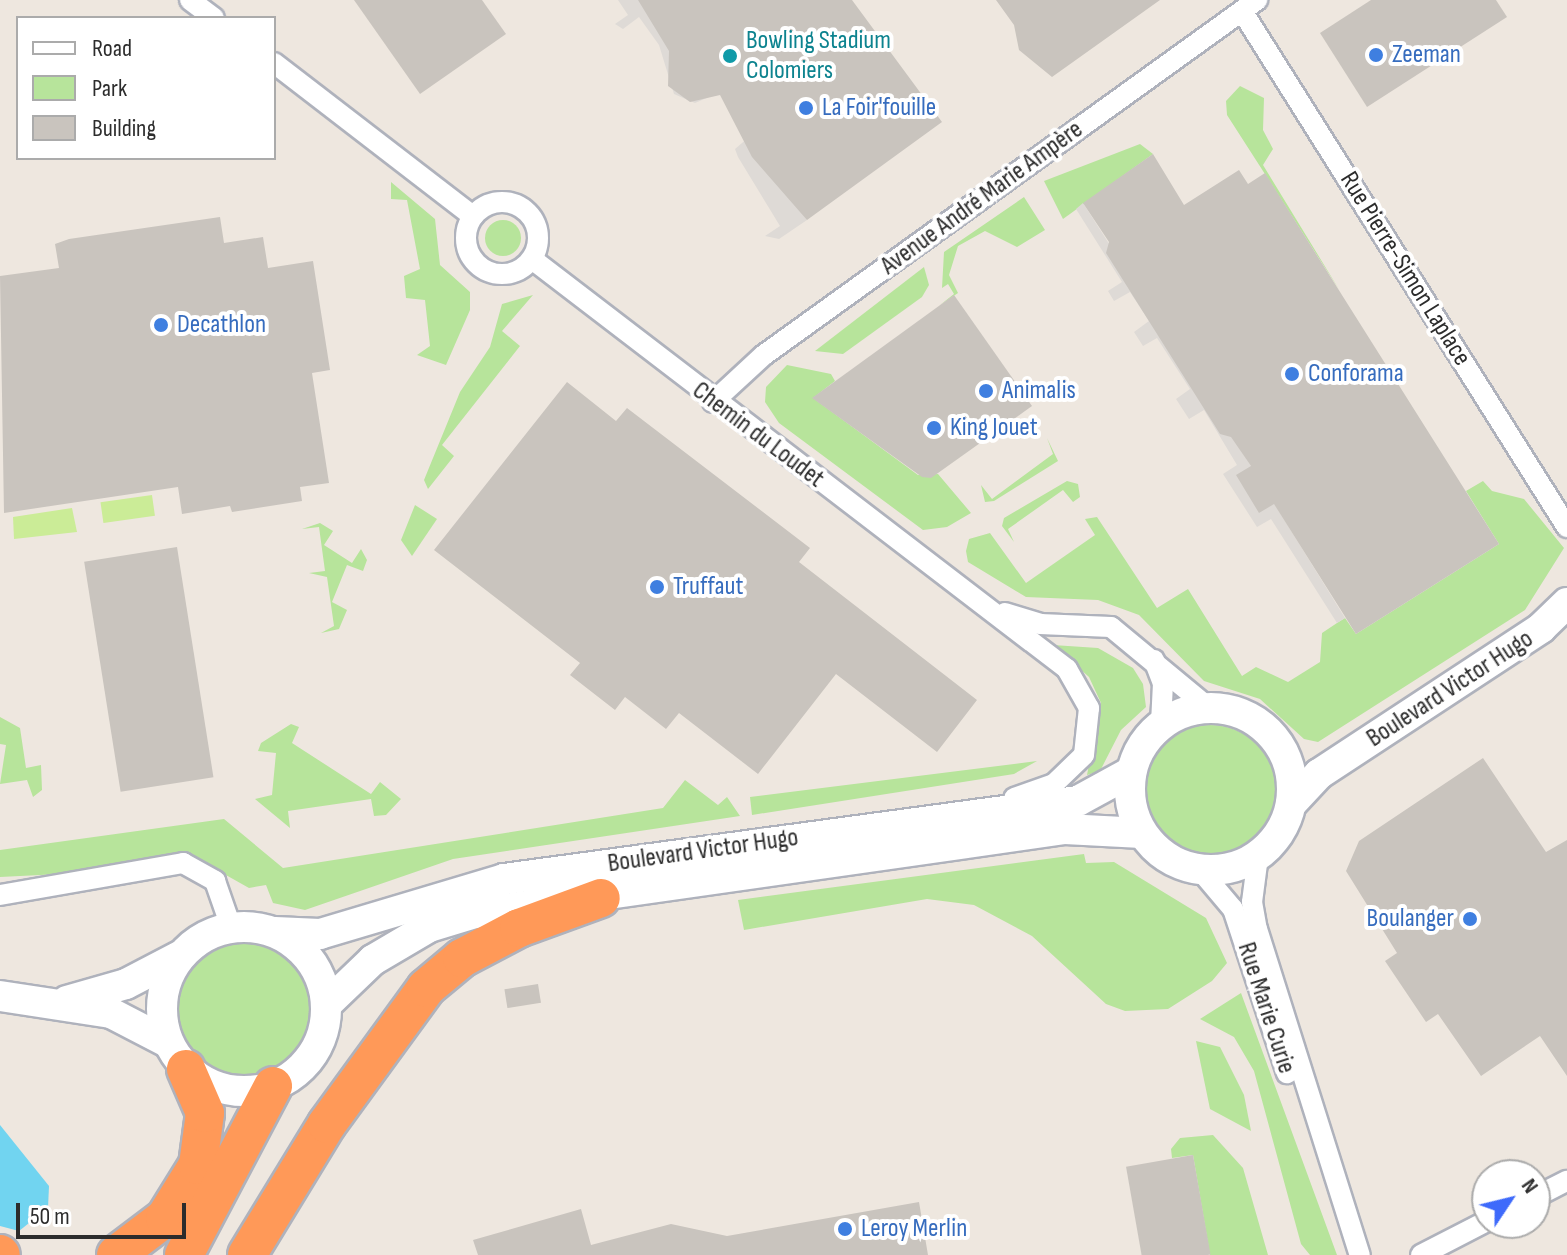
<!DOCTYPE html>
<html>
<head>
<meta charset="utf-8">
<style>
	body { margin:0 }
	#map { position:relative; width:1567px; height:1255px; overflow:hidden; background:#eee7df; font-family:"Sofia Sans Condensed",sans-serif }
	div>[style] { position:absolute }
	.green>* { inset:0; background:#b7e49b }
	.round { border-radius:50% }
	.pitch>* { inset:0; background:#cbec97; transform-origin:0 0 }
	.plaza>* { inset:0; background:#dedad6 }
	.water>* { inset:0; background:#71d4f0 }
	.building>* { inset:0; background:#c9c4be; transform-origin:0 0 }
	.roads { filter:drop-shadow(2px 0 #afb2bc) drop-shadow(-2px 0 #afb2bc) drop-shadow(0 2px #afb2bc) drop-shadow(0 -2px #afb2bc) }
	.street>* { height:20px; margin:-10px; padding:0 10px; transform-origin:10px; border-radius:10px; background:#fff }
	.street>.ring { margin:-10px; padding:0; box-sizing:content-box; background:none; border:20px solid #fff; border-radius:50% }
	.secondary>* { height:30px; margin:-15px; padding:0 15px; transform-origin:15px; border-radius:15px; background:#fff }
	.secondary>.ring { margin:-15px; padding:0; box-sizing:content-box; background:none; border:30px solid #fff; border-radius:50% }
	.highway>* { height:38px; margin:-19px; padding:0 19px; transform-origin:19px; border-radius:19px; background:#ff9958 }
	.dots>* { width:22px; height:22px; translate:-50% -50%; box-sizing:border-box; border:4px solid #fff; border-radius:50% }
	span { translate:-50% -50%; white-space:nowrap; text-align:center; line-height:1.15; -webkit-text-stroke:8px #fff; paint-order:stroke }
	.culture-label { font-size:26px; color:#0d838f }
	.left { translate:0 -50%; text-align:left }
	.shop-label { font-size:26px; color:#366cbe }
	.right { translate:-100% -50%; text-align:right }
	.street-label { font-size:26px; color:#2c2c2c }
	.legend { position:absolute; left:16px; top:16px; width:260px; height:144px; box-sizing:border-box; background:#fff; border:2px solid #ababab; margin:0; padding:10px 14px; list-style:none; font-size:24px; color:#2c2c2c }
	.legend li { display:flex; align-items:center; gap:16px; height:40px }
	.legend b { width:40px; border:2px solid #ababab }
	.north { position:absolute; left:1471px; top:1159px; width:80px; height:80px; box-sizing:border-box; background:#fff; border:2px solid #ababab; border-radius:50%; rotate:55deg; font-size:22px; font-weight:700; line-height:32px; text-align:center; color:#2c2c2c }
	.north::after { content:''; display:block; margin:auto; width:28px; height:36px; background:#3e6afb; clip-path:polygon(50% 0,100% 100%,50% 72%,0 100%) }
	.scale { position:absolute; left:16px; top:1203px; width:170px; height:36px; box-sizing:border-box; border:4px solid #2c2c2c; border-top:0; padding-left:10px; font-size:24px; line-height:28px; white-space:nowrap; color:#2c2c2c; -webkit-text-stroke:6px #fff; paint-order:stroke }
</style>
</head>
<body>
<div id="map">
	<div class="green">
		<i style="clip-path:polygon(1240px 86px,1264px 98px,1263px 130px,1273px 149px,1263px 165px,1340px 291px,1227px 115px,1226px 101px)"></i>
		<i style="clip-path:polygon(1140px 144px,1153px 154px,1063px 219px,1044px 181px)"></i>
		<i style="clip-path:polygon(391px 182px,435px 219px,440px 265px,470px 292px,470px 310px,446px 365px,417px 355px,430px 346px,425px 300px,406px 298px,404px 276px,420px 269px,407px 200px,391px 199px)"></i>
		<i style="clip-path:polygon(1024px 197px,1045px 230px,1017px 247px,985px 231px,958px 246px,949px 275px,958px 293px,940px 305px,954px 294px,948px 284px,942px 288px,944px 252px)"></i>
		<i class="round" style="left:485px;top:220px;width:36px;height:36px"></i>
		<i style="clip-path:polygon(924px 267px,929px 285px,922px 297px,843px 354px,815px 351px)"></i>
		<i style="clip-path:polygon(533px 295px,502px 331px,520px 346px,442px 445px,454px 456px,428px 489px,424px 480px,460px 392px,490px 347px,502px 304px)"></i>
		<i style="clip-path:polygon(787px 365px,831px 374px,835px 381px,813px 398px,918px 475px,938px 474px,971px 513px,947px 527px,923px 530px,779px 423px,765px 402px,766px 387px)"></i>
		<i style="clip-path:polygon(1047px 438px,1058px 461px,994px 501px,985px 502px,981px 485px,992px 499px,1053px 454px)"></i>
		<i style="clip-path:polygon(1067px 481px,1078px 484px,1080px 497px,1073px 502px,1063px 490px,1008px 529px,1014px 542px,1002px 526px,1004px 518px)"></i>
		<i style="clip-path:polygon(1483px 481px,1492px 491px,1524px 499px,1564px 548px,1525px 610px,1318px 742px,1304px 739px,1260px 699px,1204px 681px,1139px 615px,1098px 600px,1026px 597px,968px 562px,966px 551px,969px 539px,990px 533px,1026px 583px,1095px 535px,1085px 519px,1097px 517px,1157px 608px,1188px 589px,1242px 676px,1256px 667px,1288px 682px,1320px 662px,1322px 633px,1337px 623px,1345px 618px,1356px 634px,1499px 544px,1466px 491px)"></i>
		<i style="clip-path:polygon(415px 505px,437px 519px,412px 556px,401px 540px)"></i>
		<i style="clip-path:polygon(320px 523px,333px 531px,324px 545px,352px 563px,361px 549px,367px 560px,363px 571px,347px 565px,332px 602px,347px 610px,339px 629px,321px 633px,334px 626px,327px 577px,309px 573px,325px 571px,319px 527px,302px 529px)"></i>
		<i style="clip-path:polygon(1053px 645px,1098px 648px,1133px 668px,1143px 684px,1146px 707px,1121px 730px,1100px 771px,1087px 775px,1101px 703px,1089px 677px)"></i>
		<i style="clip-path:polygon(0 717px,20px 728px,26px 768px,41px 765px,42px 790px,33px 797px,27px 780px,0 784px,6px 745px,0 744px)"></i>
		<i style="clip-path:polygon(291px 724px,299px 727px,292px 743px,371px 794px,380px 782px,401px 799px,386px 815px,374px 816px,371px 799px,288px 811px,290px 828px,255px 799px,272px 795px,276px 753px,258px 751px,261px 743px)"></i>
		<i class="round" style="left:1143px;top:725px;width:134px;height:134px"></i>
		<i style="clip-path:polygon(1037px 761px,1014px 774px,752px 815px,750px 797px)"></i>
		<i style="clip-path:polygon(685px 780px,718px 805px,727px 797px,740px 816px,453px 859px,305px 910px,273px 903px,266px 885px,249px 888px,185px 852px,101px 872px,0 877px,0 850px,224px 819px,283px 868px,663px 808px)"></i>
		<i style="clip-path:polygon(1084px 854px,1086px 863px,1114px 862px,1206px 918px,1227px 963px,1212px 981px,1168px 1009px,1125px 1011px,1106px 1004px,1032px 936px,974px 905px,927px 899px,744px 930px,738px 900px)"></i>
		<i class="round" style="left:177px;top:942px;width:134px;height:134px"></i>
		<i style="clip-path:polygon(1241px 993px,1337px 1255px,1310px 1255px,1301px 1244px,1254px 1071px,1234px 1037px,1200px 1019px)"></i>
		<i style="clip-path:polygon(1196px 1041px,1220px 1047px,1244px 1095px,1251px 1131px,1210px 1109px)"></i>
		<i style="clip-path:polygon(1213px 1135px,1243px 1168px,1268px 1255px,1210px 1255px,1193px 1155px,1172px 1158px,1171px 1149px,1180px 1138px)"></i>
	</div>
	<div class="pitch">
		<i style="left:152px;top:495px;width:21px;height:52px;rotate:82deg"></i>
		<i style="clip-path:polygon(72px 508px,77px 532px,14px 539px,13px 517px)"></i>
	</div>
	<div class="plaza">
		<i style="clip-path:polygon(618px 0,651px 0,718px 93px,695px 103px,674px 94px,659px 45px,639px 17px,623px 29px,615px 24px,628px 15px)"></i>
		<i style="clip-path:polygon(749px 137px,807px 220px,779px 239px,765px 236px,780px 226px,738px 157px,735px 149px)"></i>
		<i style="clip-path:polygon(1083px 203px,1251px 466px,1345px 618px,1337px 623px,1271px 519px,1257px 527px,1223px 474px,1237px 465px,1204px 410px,1189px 419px,1176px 399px,1190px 389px,1157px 338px,1143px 346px,1134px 332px,1149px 321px,1130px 292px,1114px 301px,1108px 291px,1122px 282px,1076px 209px)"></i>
	</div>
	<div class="water">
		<i style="clip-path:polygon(0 1125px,49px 1186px,48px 1208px,19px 1231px,0 1226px)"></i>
	</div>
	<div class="building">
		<i style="clip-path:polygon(354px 0,482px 0,506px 34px,420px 94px)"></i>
		<i style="clip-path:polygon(638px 0,852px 0,942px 122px,807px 220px,752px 157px,720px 95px,690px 102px,668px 86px,669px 51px)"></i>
		<i style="clip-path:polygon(996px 0,1160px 0,1052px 77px,1019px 50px,1014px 25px)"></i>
		<i style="clip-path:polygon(1371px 0,1496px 0,1507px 17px,1367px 107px,1320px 33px)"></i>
		<i style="clip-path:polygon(1153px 154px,1184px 205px,1239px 170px,1248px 184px,1265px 173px,1499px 544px,1356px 634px,1274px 504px,1259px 513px,1236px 475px,1251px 466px,1231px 437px,1220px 434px,1106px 253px,1109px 242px,1083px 203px)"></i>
		<i style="clip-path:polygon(220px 217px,224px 243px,263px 237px,268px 268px,313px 261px,330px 370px,312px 373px,329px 483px,300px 487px,302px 501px,232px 512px,230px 506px,182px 514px,178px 487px,4px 513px,0 276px,59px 268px,55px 244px,69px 239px)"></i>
		<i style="clip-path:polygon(954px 295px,1032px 406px,931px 478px,922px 477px,812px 398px)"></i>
		<i style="clip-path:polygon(567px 382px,616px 421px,627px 408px,810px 548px,799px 562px,977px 700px,937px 752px,836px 674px,758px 774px,679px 713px,666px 729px,625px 697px,615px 710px,570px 675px,580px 663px,434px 550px)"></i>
		<i style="left:177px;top:547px;width:233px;height:94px;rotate:81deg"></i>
		<i style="clip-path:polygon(1483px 758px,1546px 852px,1567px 840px,1567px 1076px,1540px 1036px,1481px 1076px,1438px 1014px,1426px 1022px,1385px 961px,1397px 953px,1346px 871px,1359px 841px)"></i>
		<i style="left:538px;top:984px;width:19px;height:34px;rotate:81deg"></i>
		<i style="left:1193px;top:1155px;width:101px;height:68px;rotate:80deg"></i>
		<i style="clip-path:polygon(919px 1202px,928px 1255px,478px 1255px,473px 1240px,581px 1209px,591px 1245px,671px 1224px,727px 1236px)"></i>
	</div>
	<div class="roads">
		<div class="street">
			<i style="left:190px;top:0;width:30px;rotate:37deg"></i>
			<i style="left:1242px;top:11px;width:610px;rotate:57.8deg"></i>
			<i style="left:274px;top:63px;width:251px;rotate:37.6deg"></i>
			<i class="ring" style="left:466px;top:202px;width:52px;height:52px"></i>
			<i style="left:532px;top:259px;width:674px;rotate:37.46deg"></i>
			<i style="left:1067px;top:669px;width:45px;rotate:60.6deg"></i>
			<i style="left:1089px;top:708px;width:47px;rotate:96.1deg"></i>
			<i style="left:1084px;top:755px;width:42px;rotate:136deg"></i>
			<i style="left:1054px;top:784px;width:42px;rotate:160.7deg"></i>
			<i style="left:713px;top:402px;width:69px;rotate:-42.7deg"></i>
			<i style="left:764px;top:355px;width:608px;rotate:-35.76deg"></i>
			<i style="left:1005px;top:613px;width:37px;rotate:17deg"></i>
			<i style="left:1040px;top:624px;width:71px;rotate:2.4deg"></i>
			<i style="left:1111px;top:627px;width:127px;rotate:39.6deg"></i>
			<i style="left:1154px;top:660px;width:25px;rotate:69deg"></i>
			<i style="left:1163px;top:683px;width:41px;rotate:92.8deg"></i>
			<i style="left:1258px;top:856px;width:46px;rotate:97.4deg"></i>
			<i style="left:1252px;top:902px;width:27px;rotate:80deg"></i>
			<i style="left:1257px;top:929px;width:342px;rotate:72.5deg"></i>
			<i style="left:1200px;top:870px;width:51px;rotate:49.8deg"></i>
			<i style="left:1233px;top:909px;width:173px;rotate:71.8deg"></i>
			<i style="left:0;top:895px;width:186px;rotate:-9.9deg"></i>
			<i style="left:183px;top:863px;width:37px;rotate:29deg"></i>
			<i style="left:215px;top:881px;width:49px;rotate:70.8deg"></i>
			<i style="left:1535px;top:1197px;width:36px;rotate:-27deg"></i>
			<i style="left:1421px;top:1255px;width:74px;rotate:-27.3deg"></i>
		</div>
		<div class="secondary">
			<i class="ring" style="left:1130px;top:708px;width:132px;height:132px"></i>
			<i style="left:1291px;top:804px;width:41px;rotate:-47deg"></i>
			<i style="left:1319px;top:774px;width:266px;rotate:-33.3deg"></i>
			<i style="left:1541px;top:628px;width:36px;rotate:-44deg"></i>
			<i class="ring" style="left:162px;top:927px;width:134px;height:134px"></i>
			<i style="left:275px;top:932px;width:45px;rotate:2.5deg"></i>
			<i style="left:320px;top:934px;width:192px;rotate:-16.6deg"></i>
			<i style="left:504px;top:879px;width:579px;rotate:-7.74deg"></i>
			<i style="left:1078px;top:801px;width:60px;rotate:-28.7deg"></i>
			<i style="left:0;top:996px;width:112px;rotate:8.7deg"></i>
			<i style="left:111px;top:1013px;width:63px;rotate:27.4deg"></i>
			<i style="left:67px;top:1001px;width:61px;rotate:-16.1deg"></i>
			<i style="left:126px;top:984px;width:61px;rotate:-27.4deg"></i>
			<i style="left:326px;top:1005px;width:65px;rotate:-43.8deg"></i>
			<i style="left:373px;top:960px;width:65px;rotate:-30.5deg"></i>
			<i style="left:429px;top:927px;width:48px;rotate:-16.9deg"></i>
			<i style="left:475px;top:913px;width:596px;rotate:-8.1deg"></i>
			<i style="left:1065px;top:829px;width:77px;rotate:3deg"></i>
		</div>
		<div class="highway">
			<i style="left:0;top:1254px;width:1px;rotate:45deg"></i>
			<i style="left:116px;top:1255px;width:61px;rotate:-37.1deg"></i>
			<i style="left:165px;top:1218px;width:62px;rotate:-58.1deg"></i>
			<i style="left:198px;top:1165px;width:52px;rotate:-82.3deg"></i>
			<i style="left:205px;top:1113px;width:48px;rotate:-113.4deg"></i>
			<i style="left:184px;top:1255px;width:191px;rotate:-62.2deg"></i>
			<i style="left:247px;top:1255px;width:153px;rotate:-58.6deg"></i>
			<i style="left:327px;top:1124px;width:168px;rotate:-53.9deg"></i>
			<i style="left:426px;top:988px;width:47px;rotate:-39.8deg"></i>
			<i style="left:462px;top:958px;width:64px;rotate:-27.8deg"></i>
			<i style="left:519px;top:928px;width:87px;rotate:-20.1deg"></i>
		</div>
	</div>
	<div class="dots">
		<i style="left:1376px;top:55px;background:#3f7fe0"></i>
		<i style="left:730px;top:56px;background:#0f9aa8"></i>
		<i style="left:806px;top:108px;background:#3f7fe0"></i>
		<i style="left:161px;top:325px;background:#3f7fe0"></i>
		<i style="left:1292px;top:374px;background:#3f7fe0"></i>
		<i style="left:986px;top:391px;background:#3f7fe0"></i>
		<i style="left:934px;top:428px;background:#3f7fe0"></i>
		<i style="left:657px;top:587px;background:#3f7fe0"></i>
		<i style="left:1470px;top:919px;background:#3f7fe0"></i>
		<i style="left:845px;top:1229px;background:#3f7fe0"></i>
	</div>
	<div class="culture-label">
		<span class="left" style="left:746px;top:56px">Bowling Stadium<br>Colomiers</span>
	</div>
	<div class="shop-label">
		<span class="left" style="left:1392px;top:55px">Zeeman</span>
		<span class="left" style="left:822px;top:108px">La Foir'fouille</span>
		<span class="left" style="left:177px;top:325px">Decathlon</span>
		<span class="left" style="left:1308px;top:374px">Conforama</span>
		<span class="left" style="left:1002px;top:391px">Animalis</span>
		<span class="left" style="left:950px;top:428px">King Jouet</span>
		<span class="left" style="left:673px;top:587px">Truffaut</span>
		<span class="right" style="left:1454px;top:919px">Boulanger</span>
		<span class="left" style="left:861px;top:1229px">Leroy Merlin</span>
	</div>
	<div class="street-label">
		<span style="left:982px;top:198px;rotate:-36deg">Avenue André Marie Ampère</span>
		<span style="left:1405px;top:269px;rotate:58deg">Rue Pierre-Simon Laplace</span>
		<span style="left:758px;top:435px;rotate:37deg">Chemin du Loudet</span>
		<span style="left:1450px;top:689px;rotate:-33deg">Boulevard Victor Hugo</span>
		<span style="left:703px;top:851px;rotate:-8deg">Boulevard Victor Hugo</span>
		<span style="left:1266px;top:1008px;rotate:72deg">Rue Marie Curie</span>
	</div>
	<ul class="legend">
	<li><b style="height:10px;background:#fff"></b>Road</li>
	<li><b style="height:22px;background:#b7e49b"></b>Park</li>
	<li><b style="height:22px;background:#c9c4be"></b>Building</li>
	</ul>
	<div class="north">N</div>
	<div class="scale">50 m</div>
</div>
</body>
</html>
